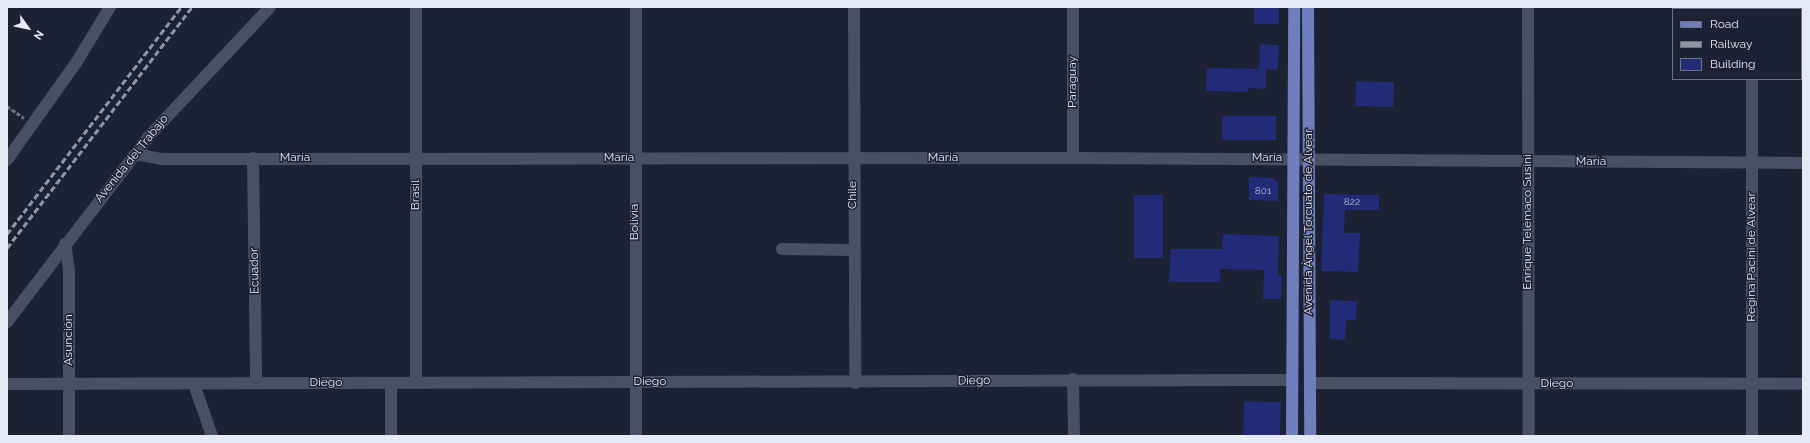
<!DOCTYPE html>
<html>
<head>
<meta charset="utf-8">
<style>
	body { margin:0 }
	#map { position:relative; width:1810px; height:443px; overflow:hidden; background:#1c2133; font-family:Raleway,sans-serif }
	div>[style] { position:absolute }
	.building>* { inset:0; background:#212b77; transform-origin:0 0 }
	.path>* { height:2.5px; margin-top:-1.25px; transform-origin:0; background:repeating-linear-gradient(90deg,#6b6f7f 0 4px,transparent 0 6px) }
	.minor>* { height:12px; margin:-6px; padding:0 6px; transform-origin:6px; border-radius:6px; background:#4a5064 }
	.major>* { height:12px; margin:-6px; padding:0 6px; transform-origin:6px; border-radius:6px; background:#6f7fbd }
	.rail>* { height:3px; margin-top:-1.5px; transform-origin:0; background:repeating-linear-gradient(90deg,#9095a3 0 6px,transparent 0 9px) }
	span { translate:-50% -50%; white-space:nowrap; text-align:center; line-height:1.15; -webkit-text-stroke:3px #1c2133; paint-order:stroke }
	.number-label { font-size:10px; color:#b5bad6 }
	.number-label span { -webkit-text-stroke-width:0 }
	.street-label { font-size:12px; color:#e6eaf6 }
	.frame { position:absolute; inset:0; border:8px solid #e6eaf6; pointer-events:none }
	.legend { position:absolute; left:1672px; top:8px; width:130px; height:72px; box-sizing:border-box; background:#1c2133; border:1px solid #6d7181; margin:0; padding:5px 7px; list-style:none; font-size:12px; color:#e6eaf6 }
	.legend li { display:flex; align-items:center; gap:8px; height:20px }
	.legend b { width:20px; border:1px solid #6d7181 }
	.north { position:absolute; left:8px; top:8px; width:40px; height:40px; -webkit-text-stroke:3px #1c2133; paint-order:stroke; rotate:123deg; font-size:11px; font-weight:700; line-height:16px; text-align:center; color:#e6eaf6 }
	.north::after { content:''; display:block; margin:auto; width:14px; height:18px; background:#e6eaf6; clip-path:polygon(50% 0,100% 100%,50% 72%,0 100%) }
</style>
</head>
<body>
<div id="map">
	<div class="building">
		<i style="left:1254px;top:7px;width:25px;height:17px"></i>
		<i style="left:1260px;top:44px;width:19px;height:25px;rotate:3deg"></i>
		<i style="clip-path:polygon(1207px 68px,1266px 69px,1266px 89px,1248px 88px,1248px 92px,1206px 91px)"></i>
		<i style="left:1356px;top:81px;width:38px;height:25px;rotate:2deg"></i>
		<i style="left:1222px;top:116px;width:54px;height:24px"></i>
		<i style="clip-path:polygon(1249px 177px,1273px 178px,1278px 182px,1278px 201px,1249px 200px)"></i>
		<i style="clip-path:polygon(1324px 194px,1379px 195px,1379px 210px,1345px 210px,1344px 233px,1360px 233px,1358px 272px,1321px 271px)"></i>
		<i style="left:1163px;top:195px;width:63px;height:29px;rotate:90deg"></i>
		<i style="clip-path:polygon(1223px 234px,1279px 236px,1278px 276px,1282px 276px,1281px 299px,1263px 299px,1264px 270px,1220px 269px,1220px 282px,1169px 282px,1171px 249px,1222px 249px)"></i>
		<i style="clip-path:polygon(1330px 300px,1357px 301px,1356px 320px,1346px 320px,1345px 340px,1330px 339px)"></i>
		<i style="left:1244px;top:401px;width:37px;height:35px;rotate:2deg"></i>
	</div>
	<div class="path">
		<i style="left:7px;top:106px;width:21px;rotate:35deg"></i>
	</div>
	<div class="minor">
		<i style="left:636px;top:7px;width:429px;rotate:90deg"></i>
		<i style="left:854px;top:7px;width:376px;rotate:89.8deg"></i>
		<i style="left:1073px;top:7px;width:151px;rotate:90deg"></i>
		<i style="left:1528px;top:7px;width:429px;rotate:89.9deg"></i>
		<i style="left:1752px;top:9px;width:2px;rotate:-90deg"></i>
		<i style="left:1788px;top:9px;width:2px;rotate:-90deg"></i>
		<i style="left:1801px;top:38px;width:2px"></i>
		<i style="left:1752px;top:79px;width:357px;rotate:90deg"></i>
		<i style="left:136px;top:154px;width:25px;rotate:11deg"></i>
		<i style="left:161px;top:159px;width:912px;rotate:-0.06deg"></i>
		<i style="left:1073px;top:158px;width:730px;rotate:0.39deg"></i>
		<i style="left:253px;top:158px;width:225px;rotate:89.2deg"></i>
		<i style="left:7px;top:160px;width:119px;rotate:-54.6deg"></i>
		<i style="left:76px;top:63px;width:66px;rotate:-58.7deg"></i>
		<i style="left:65px;top:244px;width:26px;rotate:81deg"></i>
		<i style="left:69px;top:270px;width:166px;rotate:90deg"></i>
		<i style="left:782px;top:249px;width:71px;rotate:0.8deg"></i>
		<i style="left:7px;top:322px;width:235px;rotate:-52.6deg"></i>
		<i style="left:150px;top:135px;width:175px;rotate:-46.8deg"></i>
		<i style="left:1073px;top:379px;width:57px;rotate:89deg"></i>
		<i style="left:416px;top:382px;width:375px;rotate:-90deg"></i>
		<i style="left:1310px;top:383px;width:493px;rotate:0.1deg"></i>
		<i style="left:7px;top:384px;width:1285px;rotate:-0.18deg"></i>
		<i style="left:194px;top:384px;width:55px;rotate:70.9deg"></i>
		<i style="left:391px;top:436px;width:53px;rotate:-90deg"></i>
	</div>
	<div class="major">
		<i style="left:1308px;top:7px;width:429px;rotate:89.7deg"></i>
		<i style="left:1292px;top:436px;width:429px;rotate:-89.7deg"></i>
	</div>
	<div class="rail">
		<i style="left:7px;top:234px;width:286px;rotate:-52.5deg"></i>
		<i style="left:7px;top:248px;width:304px;rotate:-52.5deg"></i>
	</div>
	<div class="number-label">
		<span style="left:1263px;top:191px">801</span>
		<span style="left:1352px;top:202px">822</span>
	</div>
	<div class="street-label">
		<span style="left:1073px;top:82px;rotate:-90deg">Paraguay</span>
		<span style="left:295px;top:158px">María</span>
		<span style="left:619px;top:158px">María</span>
		<span style="left:943px;top:158px">María</span>
		<span style="left:1267px;top:158px">María</span>
		<span style="left:132px;top:159px;rotate:-51deg">Avenida del Trabajo</span>
		<span style="left:1591px;top:162px">María</span>
		<span style="left:416px;top:195px;rotate:-90deg">Brasil</span>
		<span style="left:853px;top:195px;rotate:-90deg">Chile</span>
		<span style="left:635px;top:222px;rotate:-90deg">Bolivia</span>
		<span style="left:1309px;top:222px;rotate:-90deg">Avenida Ángel Torcuato de Alvear</span>
		<span style="left:1528px;top:222px;rotate:-90deg">Enrique Telémaco Susini</span>
		<span style="left:1752px;top:257px;rotate:-90deg">Regina Pacini de Alvear</span>
		<span style="left:255px;top:271px;rotate:-91deg">Ecuador</span>
		<span style="left:69px;top:340px;rotate:-90deg">Asunción</span>
		<span style="left:974px;top:381px;rotate:-1deg">Diego</span>
		<span style="left:650px;top:382px">Diego</span>
		<span style="left:326px;top:383px">Diego</span>
		<span style="left:1557px;top:384px">Diego</span>
	</div>
	<div class="frame"></div>
	<ul class="legend">
	<li><b style="height:5px;background:#6f7fbd"></b>Road</li>
	<li><b style="height:5px;background:#9095a3"></b>Railway</li>
	<li><b style="height:11px;background:#212b77"></b>Building</li>
	</ul>
	<div class="north">N</div>
</div>
</body>
</html>
